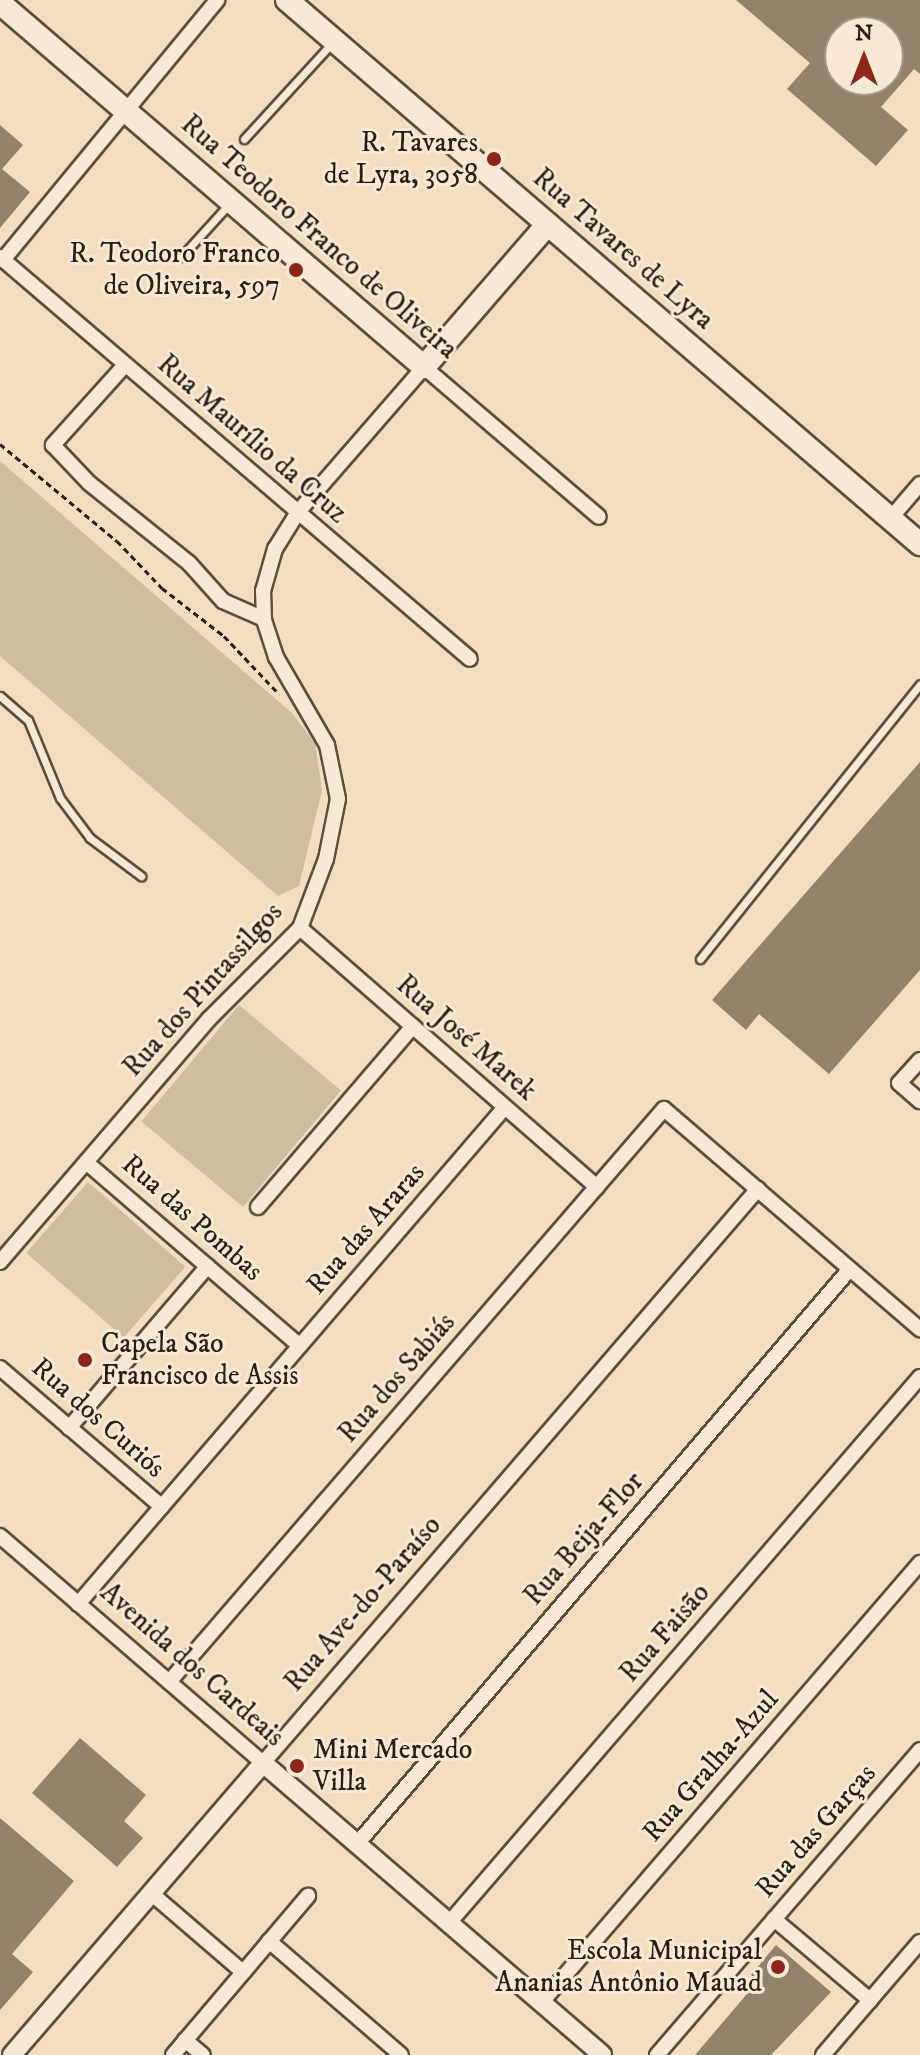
<!DOCTYPE html>
<html>
<head>
<meta charset="utf-8">
<style>
	body { margin:0 }
	#map { position:relative; width:920px; height:2055px; overflow:hidden; background:#f2ddbe; font-family:"IM FELL DW Pica",serif }
	div>[style] { position:absolute }
	.green>* { inset:0; background:#cfbda1; transform-origin:0 0 }
	.building>* { inset:0; background:#91826c }
	.path>* { height:3px; margin-top:-1.5px; transform-origin:0; background:repeating-linear-gradient(90deg,#271f13 0 6px,transparent 0 10px) }
	.roads { filter:drop-shadow(2px 0 #5a4e3e) drop-shadow(-2px 0 #5a4e3e) drop-shadow(0 2px #5a4e3e) drop-shadow(0 -2px #5a4e3e) }
	.service>* { height:7px; margin:-3.5px; padding:0 3.5px; transform-origin:3.5px; border-radius:3.5px; background:#f7e9d5 }
	.minor>* { height:14px; margin:-7px; padding:0 7px; transform-origin:7px; border-radius:7px; background:#f7e9d5 }
	.tertiary>* { height:18px; margin:-9px; padding:0 9px; transform-origin:9px; border-radius:9px; background:#f7e9d5 }
	.secondary>* { height:22px; margin:-11px; padding:0 11px; transform-origin:11px; border-radius:11px; background:#f7e9d5 }
	.dots>* { width:22px; height:22px; translate:-50% -50%; box-sizing:border-box; border:4px solid #f7e9d5; border-radius:50% }
	span { translate:-50% -50%; white-space:nowrap; text-align:center; line-height:1.15; -webkit-text-stroke:6px #f7e9d5; paint-order:stroke }
	.poi-label { font-size:28px; color:#271f13 }
	.right { translate:-100% -50%; text-align:right }
	.left { translate:0 -50%; text-align:left }
	.street-label { font-size:28px; color:#271f13 }
	.north { position:absolute; left:824px; top:16px; width:80px; height:80px; box-sizing:border-box; background:#f7e9d5; border:2px solid #a49887; border-radius:50%; rotate:0deg; font-size:22px; font-weight:700; line-height:32px; text-align:center; color:#271f13 }
	.north::after { content:''; display:block; margin:auto; width:28px; height:36px; background:#8f2418; clip-path:polygon(50% 0,100% 100%,50% 72%,0 100%) }
</style>
</head>
<body>
<div id="map">
	<div class="green">
		<i style="clip-path:polygon(0 461px,292px 713px,315px 743px,322px 790px,299px 886px,278px 896px,0 656px)"></i>
		<i style="left:239px;top:1005px;width:133px;height:152px;rotate:40deg"></i>
		<i style="left:88px;top:1182px;width:129px;height:94px;rotate:41deg"></i>
	</div>
	<div class="building">
		<i style="clip-path:polygon(evenodd,736px 0,920px 0,920px 74px,914px 69px,881px 107px,908px 130px,876px 166px,787px 89px,810px 63px,736px 0,840px 32px,888px 32px,888px 80px,840px 80px,840px 32px)"></i>
		<i style="clip-path:polygon(0 125px,23px 145px,2px 169px,30px 192px,0 228px)"></i>
		<i style="clip-path:polygon(920px 762px,920px 970px,829px 1074px,759px 1014px,746px 1030px,712px 1000px)"></i>
		<i style="clip-path:polygon(80px 1738px,146px 1795px,124px 1821px,143px 1838px,117px 1867px,32px 1793px)"></i>
		<i style="clip-path:polygon(0 1818px,74px 1881px,12px 1954px,33px 1972px,0 2010px)"></i>
		<i style="clip-path:polygon(776px 1945px,831px 1992px,771px 2055px,695px 2055px,758px 1981px,751px 1975px)"></i>
	</div>
	<div class="path">
		<i style="left:0;top:444px;width:152px;rotate:39.7deg"></i>
		<i style="left:117px;top:541px;width:65px;rotate:46.2deg"></i>
		<i style="left:162px;top:588px;width:78px;rotate:37.7deg"></i>
		<i style="left:224px;top:636px;width:80px;rotate:46.5deg"></i>
	</div>
	<div class="roads">
		<div class="service">
			<i style="left:244px;top:139px;width:132px;rotate:-47.5deg"></i>
			<i style="left:181px;top:257px;width:73px;rotate:-47.8deg"></i>
			<i style="left:0;top:696px;width:37px;rotate:41deg"></i>
			<i style="left:28px;top:720px;width:84px;rotate:67.7deg"></i>
			<i style="left:60px;top:798px;width:50px;rotate:53.1deg"></i>
			<i style="left:90px;top:838px;width:64px;rotate:36.7deg"></i>
			<i style="left:700px;top:959px;width:352px;rotate:-51.3deg"></i>
		</div>
		<div class="minor">
			<i style="left:0;top:257px;width:618px;rotate:40.54deg"></i>
			<i style="left:3px;top:260px;width:337px;rotate:-50.5deg"></i>
			<i style="left:125px;top:365px;width:108px;rotate:132deg"></i>
			<i style="left:53px;top:445px;width:52px;rotate:46.5deg"></i>
			<i style="left:89px;top:483px;width:128px;rotate:38.7deg"></i>
			<i style="left:189px;top:563px;width:51px;rotate:48.2deg"></i>
			<i style="left:223px;top:601px;width:45px;rotate:23.7deg"></i>
			<i style="left:890px;top:519px;width:46px;rotate:-49.4deg"></i>
			<i style="left:300px;top:928px;width:394px;rotate:41.1deg"></i>
			<i style="left:920px;top:1060px;width:31px;rotate:132deg"></i>
			<i style="left:899px;top:1083px;width:28px;rotate:41deg"></i>
			<i style="left:86px;top:1162px;width:282px;rotate:40.7deg"></i>
			<i style="left:258px;top:1207px;width:238px;rotate:-49.4deg"></i>
			<i style="left:0;top:1262px;width:321px;rotate:-49.3deg"></i>
			<i style="left:209px;top:1019px;width:129px;rotate:-45deg"></i>
			<i style="left:300px;top:928px;width:74px;rotate:-69.4deg"></i>
			<i style="left:326px;top:859px;width:61px;rotate:-78.7deg"></i>
			<i style="left:338px;top:799px;width:55px;rotate:-101.5deg"></i>
			<i style="left:327px;top:745px;width:102px;rotate:-120.1deg"></i>
			<i style="left:276px;top:657px;width:40px;rotate:-108deg"></i>
			<i style="left:264px;top:619px;width:28px;rotate:-92deg"></i>
			<i style="left:263px;top:591px;width:44px;rotate:-74.1deg"></i>
			<i style="left:275px;top:549px;width:44px;rotate:-58.1deg"></i>
			<i style="left:298px;top:512px;width:192px;rotate:-49deg"></i>
			<i style="left:424px;top:367px;width:230px;rotate:40.6deg"></i>
			<i style="left:0;top:1368px;width:213px;rotate:40.6deg"></i>
			<i style="left:69px;top:1428px;width:213px;rotate:-49.4deg"></i>
			<i style="left:0;top:1536px;width:347px;rotate:40.8deg"></i>
			<i style="left:263px;top:1763px;width:758px;rotate:-49.23deg"></i>
			<i style="left:78px;top:1604px;width:655px;rotate:-49.33deg"></i>
			<i style="left:169px;top:1682px;width:757px;rotate:-49.18deg"></i>
			<i style="left:664px;top:1109px;width:338px;rotate:40.7deg"></i>
			<i style="left:357px;top:1844px;width:757px;rotate:-49.39deg"></i>
			<i style="left:151px;top:1893px;width:121px;rotate:40.7deg"></i>
			<i style="left:774px;top:1919px;width:126px;rotate:40.2deg"></i>
			<i style="left:449px;top:1923px;width:721px;rotate:-49.22deg"></i>
			<i style="left:269px;top:1941px;width:174px;rotate:40.8deg"></i>
			<i style="left:541px;top:2003px;width:581px;rotate:-49.26deg"></i>
			<i style="left:185px;top:2040px;width:23px;rotate:40deg"></i>
			<i style="left:173px;top:2055px;width:209px;rotate:-49.7deg"></i>
			<i style="left:657px;top:2055px;width:403px;rotate:-49.2deg"></i>
			<i style="left:823px;top:2055px;width:149px;rotate:-49.4deg"></i>
		</div>
		<div class="tertiary">
			<i style="left:12px;top:2055px;width:385px;rotate:-49.3deg"></i>
			<i style="left:263px;top:1763px;width:447px;rotate:40.7deg"></i>
		</div>
		<div class="secondary">
			<i style="left:287px;top:0;width:835px;rotate:40.68deg"></i>
			<i style="left:0;top:3px;width:559px;rotate:40.65deg"></i>
			<i style="left:424px;top:367px;width:189px;rotate:-49.1deg"></i>
		</div>
	</div>
	<div class="dots">
		<i style="left:494px;top:159px;background:#8f2418"></i>
		<i style="left:296px;top:270px;background:#8f2418"></i>
		<i style="left:85px;top:1360px;background:#8f2418"></i>
		<i style="left:297px;top:1766px;background:#8f2418"></i>
		<i style="left:778px;top:1967px;background:#8f2418"></i>
	</div>
	<div class="poi-label">
		<span class="right" style="left:478px;top:159px">R. Tavares<br>de Lyra, 3058</span>
		<span class="right" style="left:280px;top:270px">R. Teodoro Franco<br>de Oliveira, 597</span>
		<span class="left" style="left:101px;top:1360px">Capela São<br>Francisco de Assis</span>
		<span class="left" style="left:313px;top:1766px">Mini Mercado<br>Villa</span>
		<span class="right" style="left:762px;top:1967px">Escola Municipal<br>Ananias Antônio Mauad</span>
	</div>
	<div class="street-label">
		<span style="left:319px;top:237px;rotate:41deg">Rua Teodoro Franco de Oliveira</span>
		<span style="left:623px;top:249px;rotate:41deg">Rua Tavares de Lyra</span>
		<span style="left:252px;top:439px;rotate:41deg">Rua Maurílio da Cruz</span>
		<span style="left:203px;top:990px;rotate:-48deg">Rua dos Pintassilgos</span>
		<span style="left:466px;top:1038px;rotate:41deg">Rua José Marek</span>
		<span style="left:192px;top:1218px;rotate:41deg">Rua das Pombas</span>
		<span style="left:366px;top:1229px;rotate:-49deg">Rua das Araras</span>
		<span style="left:397px;top:1378px;rotate:-49deg">Rua dos Sabiás</span>
		<span style="left:98px;top:1418px;rotate:41deg">Rua dos Curiós</span>
		<span style="left:584px;top:1539px;rotate:-49deg">Rua Beija-Flor</span>
		<span style="left:363px;top:1604px;rotate:-49deg">Rua Ave-do-Paraíso</span>
		<span style="left:665px;top:1633px;rotate:-49deg">Rua Faisão</span>
		<span style="left:192px;top:1665px;rotate:41deg">Avenida dos Cardeais</span>
		<span style="left:711px;top:1766px;rotate:-49deg">Rua Gralha-Azul</span>
		<span style="left:816px;top:1831px;rotate:-49deg">Rua das Garças</span>
	</div>
	<div class="north">N</div>
</div>
</body>
</html>
